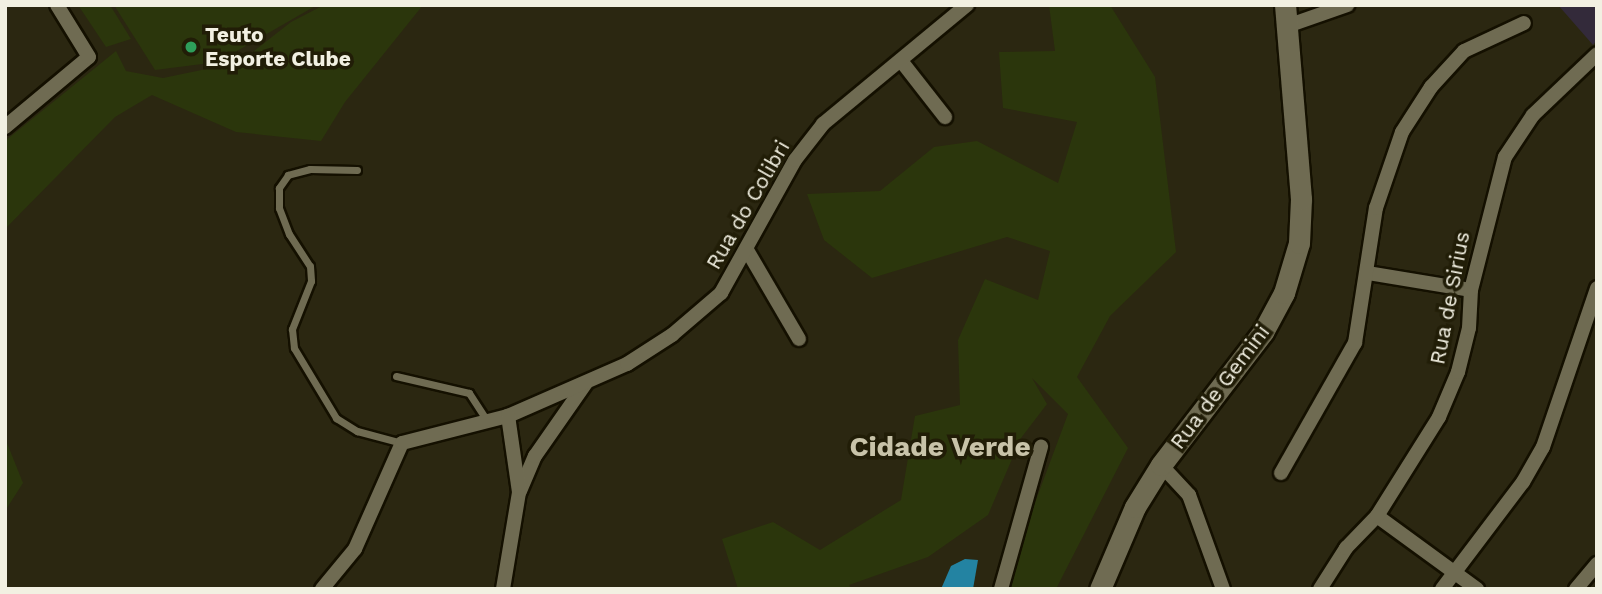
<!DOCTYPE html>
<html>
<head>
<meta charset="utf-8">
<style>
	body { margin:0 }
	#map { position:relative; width:1602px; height:594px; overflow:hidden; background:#2b2711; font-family:"Work Sans",sans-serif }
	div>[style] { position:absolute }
	.education>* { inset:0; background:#332a3a }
	.green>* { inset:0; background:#2b360c }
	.water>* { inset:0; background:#2383a2 }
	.roads { filter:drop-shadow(2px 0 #141000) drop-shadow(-2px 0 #141000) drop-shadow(0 2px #141000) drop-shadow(0 -2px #141000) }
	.lane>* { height:7px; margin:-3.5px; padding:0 3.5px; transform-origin:3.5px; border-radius:3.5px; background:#6f6b52 }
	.street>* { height:14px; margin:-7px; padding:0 7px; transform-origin:7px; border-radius:7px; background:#6f6b52 }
	.secondary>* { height:21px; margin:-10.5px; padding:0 10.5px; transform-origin:10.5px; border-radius:10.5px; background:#6f6b52 }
	.dots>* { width:19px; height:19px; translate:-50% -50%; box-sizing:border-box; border:4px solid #211d07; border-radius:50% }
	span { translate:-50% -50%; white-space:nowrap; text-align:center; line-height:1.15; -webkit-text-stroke:7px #211d07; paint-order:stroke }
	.poi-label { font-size:21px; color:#f2f0e2; font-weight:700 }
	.left { translate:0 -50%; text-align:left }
	.street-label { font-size:21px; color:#f2f0e2 }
	.district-label { font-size:28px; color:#c8c3a9; font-weight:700 }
	.frame { position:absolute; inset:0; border:7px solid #f2f0e2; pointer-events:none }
</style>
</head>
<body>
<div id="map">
	<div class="education">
		<i style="clip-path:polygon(1558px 5px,1597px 5px,1597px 40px,1593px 45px)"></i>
	</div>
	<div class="green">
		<i style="clip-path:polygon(78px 5px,110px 5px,131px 39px,106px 47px)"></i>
		<i style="clip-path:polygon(114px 5px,317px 5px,218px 62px,155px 70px)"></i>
		<i style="clip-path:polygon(324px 5px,423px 5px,345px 102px,321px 141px,236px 132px,152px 95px,115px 117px,5px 229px,5px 141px,116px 51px,126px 71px,163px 78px,240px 62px,291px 22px)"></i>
		<i style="clip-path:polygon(1049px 5px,1110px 5px,1155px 77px,1176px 252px,1110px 316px,1077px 377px,1128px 448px,1056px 589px,1009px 589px,1027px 524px,1068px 414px,1032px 378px,1047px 404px,1021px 438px,988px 515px,928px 557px,849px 585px,852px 589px,738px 589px,722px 539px,773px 522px,820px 550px,901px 500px,915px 416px,960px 405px,958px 340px,985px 279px,1038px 300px,1050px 251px,1007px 237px,872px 278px,824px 240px,807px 194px,880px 191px,934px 147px,977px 141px,1058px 183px,1077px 122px,1003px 108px,999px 52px,1055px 51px)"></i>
		<i style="clip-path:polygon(5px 438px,23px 483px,5px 511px)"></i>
	</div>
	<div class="water">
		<i style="clip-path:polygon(965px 559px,978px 560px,973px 589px,941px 589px,951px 566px)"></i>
	</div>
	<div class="roads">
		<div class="lane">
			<i style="left:357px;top:170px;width:47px;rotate:-178.8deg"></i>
			<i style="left:310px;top:169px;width:23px;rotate:165deg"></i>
			<i style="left:288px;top:175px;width:16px;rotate:125deg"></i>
			<i style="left:279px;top:188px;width:20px;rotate:90deg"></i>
			<i style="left:279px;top:208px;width:28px;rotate:69deg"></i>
			<i style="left:289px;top:234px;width:38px;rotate:57deg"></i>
			<i style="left:310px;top:266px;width:15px;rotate:86deg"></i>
			<i style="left:311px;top:281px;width:52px;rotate:111.6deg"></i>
			<i style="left:292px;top:329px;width:19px;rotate:84deg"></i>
			<i style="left:294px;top:348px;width:82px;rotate:59deg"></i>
			<i style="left:336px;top:418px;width:25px;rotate:32deg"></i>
			<i style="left:357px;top:431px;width:47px;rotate:14.9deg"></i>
			<i style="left:396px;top:376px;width:75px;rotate:13.1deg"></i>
			<i style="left:469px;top:393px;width:31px;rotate:57deg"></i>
		</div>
		<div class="street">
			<i style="left:1287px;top:26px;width:64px;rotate:-19.3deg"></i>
			<i style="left:902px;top:62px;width:70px;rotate:52deg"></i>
			<i style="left:5px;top:127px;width:109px;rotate:-39.8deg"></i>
			<i style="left:89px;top:57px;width:61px;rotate:-121.6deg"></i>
			<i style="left:747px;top:250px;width:103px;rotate:59.7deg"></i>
			<i style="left:1368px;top:273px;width:104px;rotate:9.4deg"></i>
			<i style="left:1161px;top:465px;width:41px;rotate:47deg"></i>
			<i style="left:1189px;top:495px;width:100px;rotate:70.1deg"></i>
			<i style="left:1281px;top:473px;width:150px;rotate:-60.4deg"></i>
			<i style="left:1355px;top:343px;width:137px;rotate:-81.2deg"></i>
			<i style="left:1376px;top:208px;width:80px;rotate:-71.1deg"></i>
			<i style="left:1402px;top:132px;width:54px;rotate:-57.2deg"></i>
			<i style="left:1431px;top:87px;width:49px;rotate:-47.5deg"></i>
			<i style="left:1464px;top:51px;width:66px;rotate:-25deg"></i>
			<i style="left:520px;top:491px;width:38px;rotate:-67deg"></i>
			<i style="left:535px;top:456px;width:89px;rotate:-55.1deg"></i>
			<i style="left:1377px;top:516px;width:124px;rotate:36.1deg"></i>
			<i style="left:322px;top:589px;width:52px;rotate:-50.5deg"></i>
			<i style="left:355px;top:549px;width:116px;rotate:-66.1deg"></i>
			<i style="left:402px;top:443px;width:109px;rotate:-14.3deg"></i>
			<i style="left:508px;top:416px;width:130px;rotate:-23.6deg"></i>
			<i style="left:627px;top:364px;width:54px;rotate:-32.8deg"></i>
			<i style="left:672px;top:335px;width:65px;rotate:-40.6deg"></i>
			<i style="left:721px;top:293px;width:152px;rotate:-60.9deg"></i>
			<i style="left:795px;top:160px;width:46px;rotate:-52.1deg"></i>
			<i style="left:823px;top:124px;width:187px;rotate:-39.6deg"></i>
			<i style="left:503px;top:589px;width:98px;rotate:-80.6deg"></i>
			<i style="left:519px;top:492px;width:77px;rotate:-98.2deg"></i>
			<i style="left:1001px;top:589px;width:148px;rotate:-74.3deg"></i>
			<i style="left:1320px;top:589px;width:49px;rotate:-57.6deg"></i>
			<i style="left:1346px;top:548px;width:45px;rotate:-45.9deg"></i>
			<i style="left:1377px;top:516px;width:117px;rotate:-57.9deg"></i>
			<i style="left:1439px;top:417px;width:49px;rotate:-67.1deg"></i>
			<i style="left:1458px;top:372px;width:45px;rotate:-76deg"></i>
			<i style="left:1469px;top:328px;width:38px;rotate:-87deg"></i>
			<i style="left:1471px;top:290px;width:137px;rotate:-75.7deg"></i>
			<i style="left:1505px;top:157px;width:50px;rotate:-56.3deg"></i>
			<i style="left:1533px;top:115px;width:88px;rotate:-43.6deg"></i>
			<i style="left:1442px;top:589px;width:134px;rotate:-52.9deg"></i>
			<i style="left:1523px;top:482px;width:40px;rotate:-60.3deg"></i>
			<i style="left:1543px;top:447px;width:168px;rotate:-71.2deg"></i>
			<i style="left:1576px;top:589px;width:33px;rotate:-50deg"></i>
		</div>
		<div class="secondary">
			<i style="left:1100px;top:589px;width:89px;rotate:-66.9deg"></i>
			<i style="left:1135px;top:507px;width:49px;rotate:-58.2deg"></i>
			<i style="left:1161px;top:465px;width:168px;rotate:-52.5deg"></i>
			<i style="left:1263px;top:332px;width:44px;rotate:-61.7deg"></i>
			<i style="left:1284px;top:293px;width:52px;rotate:-73.3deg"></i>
			<i style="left:1299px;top:243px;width:44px;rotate:-87.4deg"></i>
			<i style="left:1301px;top:199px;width:195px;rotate:-94.7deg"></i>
		</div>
	</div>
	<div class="dots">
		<i style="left:191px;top:47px;background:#2e9e5b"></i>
	</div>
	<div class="poi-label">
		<span class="left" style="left:205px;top:47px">Teuto<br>Esporte Clube</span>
	</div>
	<div class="street-label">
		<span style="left:748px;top:205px;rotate:-60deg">Rua do Colibri</span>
		<span style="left:1450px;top:298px;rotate:-79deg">Rua de Sirius</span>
		<span style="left:1220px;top:387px;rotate:-53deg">Rua de Gemini</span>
	</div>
	<div class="district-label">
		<span style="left:940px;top:447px">Cidade Verde</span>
	</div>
	<div class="frame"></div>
</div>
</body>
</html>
